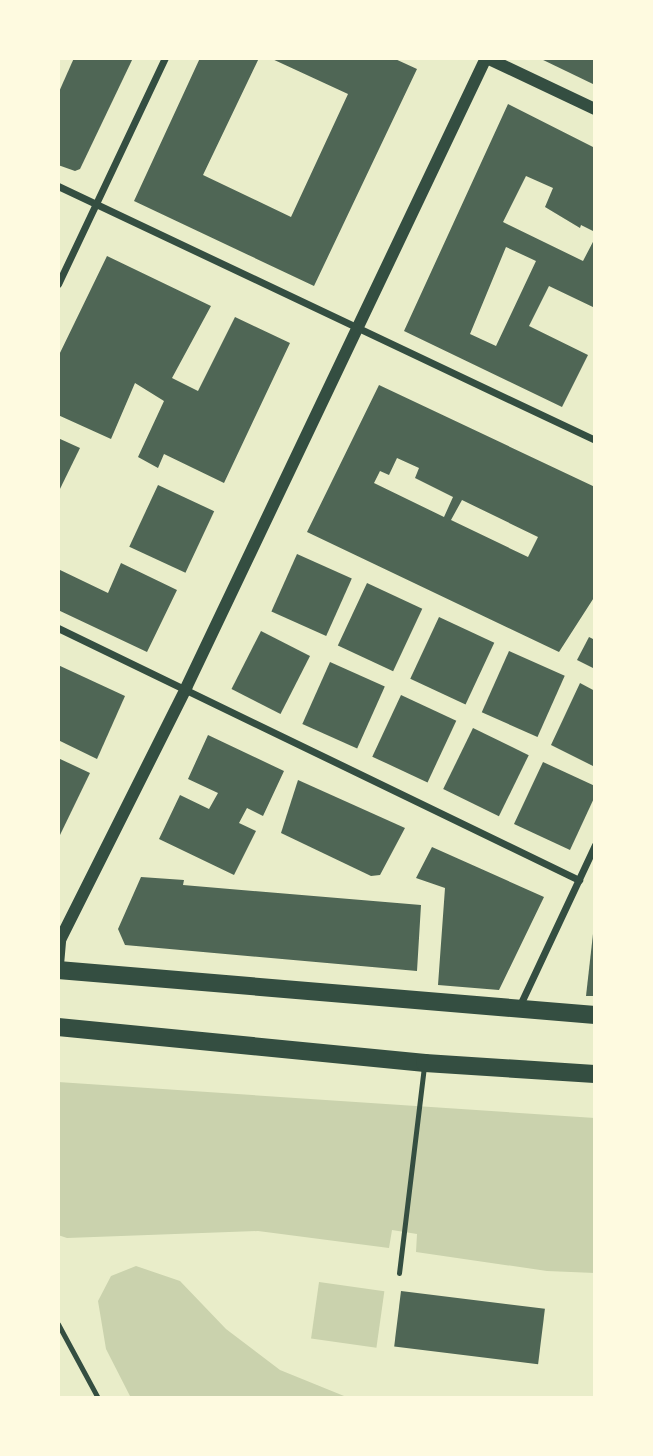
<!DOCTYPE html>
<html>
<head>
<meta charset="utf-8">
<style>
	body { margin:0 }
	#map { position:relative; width:653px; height:1456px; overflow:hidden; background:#e9edc9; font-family:"Titillium Web",sans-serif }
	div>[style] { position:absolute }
	.green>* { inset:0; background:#cad2ad; transform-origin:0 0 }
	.building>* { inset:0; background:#4f6655; transform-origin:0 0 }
	.service>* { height:5px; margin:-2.5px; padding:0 2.5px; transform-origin:2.5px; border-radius:2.5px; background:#344e41 }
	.minor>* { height:7px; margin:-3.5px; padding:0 3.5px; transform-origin:3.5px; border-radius:3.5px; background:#344e41 }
	.tertiary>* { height:12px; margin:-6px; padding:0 6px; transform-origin:6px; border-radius:6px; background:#344e41 }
	.primary>* { height:18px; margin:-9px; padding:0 9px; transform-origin:9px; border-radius:9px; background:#344e41 }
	span { translate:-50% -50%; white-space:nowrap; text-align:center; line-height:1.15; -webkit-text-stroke:5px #fefae0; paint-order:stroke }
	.frame { position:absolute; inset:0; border:60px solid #fefae0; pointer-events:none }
</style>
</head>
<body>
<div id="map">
	<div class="green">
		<i style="clip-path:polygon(58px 1082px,595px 1118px,595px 1273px,547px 1271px,416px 1252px,417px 1234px,392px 1230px,389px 1248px,258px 1231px,67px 1238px,58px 1235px)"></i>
		<i style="clip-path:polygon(136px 1266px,180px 1281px,226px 1329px,280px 1370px,349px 1398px,131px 1398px,106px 1349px,98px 1301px,111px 1276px)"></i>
		<i style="left:319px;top:1282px;width:66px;height:57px;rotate:8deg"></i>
	</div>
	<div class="building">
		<i style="clip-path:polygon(74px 58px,133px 58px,80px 169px,75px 171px,58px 165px,58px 94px)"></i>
		<i style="clip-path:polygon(200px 58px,259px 58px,203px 175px,291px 217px,348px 94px,270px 58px,393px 58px,417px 69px,314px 286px,134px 201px)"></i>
		<i style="clip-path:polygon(539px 58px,595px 58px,595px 85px)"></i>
		<i style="clip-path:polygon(evenodd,508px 104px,595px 148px,595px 232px,581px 225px,580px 228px,545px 207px,553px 188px,526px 176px,503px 222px,583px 261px,595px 238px,595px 308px,549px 286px,529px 326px,588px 355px,562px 407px,404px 331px,508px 104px,506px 247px,536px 261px,496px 346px,470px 334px,506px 247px)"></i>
		<i style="clip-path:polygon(107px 256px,211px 306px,172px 378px,198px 391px,235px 317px,290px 343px,224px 483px,164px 454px,158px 468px,138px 457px,164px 401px,135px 383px,111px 439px,58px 415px,58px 357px)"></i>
		<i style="clip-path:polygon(evenodd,379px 385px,595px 487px,595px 596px,559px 652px,307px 532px,379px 385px,397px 458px,419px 468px,415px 478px,453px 497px,444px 517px,374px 483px,380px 471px,389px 475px,397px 458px,379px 385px,462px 500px,538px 537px,528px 557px,451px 520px,462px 500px)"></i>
		<i style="clip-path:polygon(58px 438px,80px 448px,58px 493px)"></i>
		<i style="left:158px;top:485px;width:62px;height:68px;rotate:25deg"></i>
		<i style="left:297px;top:554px;width:60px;height:63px;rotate:24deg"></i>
		<i style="clip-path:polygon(121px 563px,177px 590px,147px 652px,58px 610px,58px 569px,108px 593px)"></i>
		<i style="left:367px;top:583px;width:61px;height:69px;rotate:25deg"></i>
		<i style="left:439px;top:617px;width:61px;height:68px;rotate:25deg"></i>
		<i style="left:261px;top:631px;width:55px;height:65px;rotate:27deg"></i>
		<i style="clip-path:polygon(589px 637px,595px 640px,595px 669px,577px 660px)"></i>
		<i style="left:509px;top:651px;width:61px;height:67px;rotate:24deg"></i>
		<i style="left:330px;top:662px;width:60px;height:68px;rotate:24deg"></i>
		<i style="clip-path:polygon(58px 665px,125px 696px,97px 759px,58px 740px)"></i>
		<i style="clip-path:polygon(580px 683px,595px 691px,595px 767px,551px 745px)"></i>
		<i style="left:401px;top:695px;width:61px;height:68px;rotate:25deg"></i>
		<i style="left:473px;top:728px;width:62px;height:68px;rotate:26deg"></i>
		<i style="clip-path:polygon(208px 735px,284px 771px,263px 816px,247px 808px,239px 823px,256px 831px,234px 875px,159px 839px,180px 795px,209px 809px,218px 793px,188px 779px)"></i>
		<i style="clip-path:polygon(58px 758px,90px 773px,60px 835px,58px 833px)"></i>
		<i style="clip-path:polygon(543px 762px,595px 786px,595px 796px,570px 850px,514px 824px)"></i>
		<i style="clip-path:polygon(298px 780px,405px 828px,380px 875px,371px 876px,281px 833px)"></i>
		<i style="clip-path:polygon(432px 847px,544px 897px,499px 990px,438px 985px,445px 888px,416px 878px)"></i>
		<i style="clip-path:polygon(141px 877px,184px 880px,183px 885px,421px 905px,417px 971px,125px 945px,118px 929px)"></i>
		<i style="clip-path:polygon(593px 934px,595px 934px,595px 996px,586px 996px)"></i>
		<i style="left:401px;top:1291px;width:145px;height:56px;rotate:7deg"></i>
	</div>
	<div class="service">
		<i style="left:399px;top:1273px;width:209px;rotate:-83.1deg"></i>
		<i style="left:58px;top:1324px;width:84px;rotate:61.6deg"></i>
	</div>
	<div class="minor">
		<i style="left:58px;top:186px;width:594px;rotate:25.31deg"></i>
		<i style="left:58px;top:284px;width:250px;rotate:-64.7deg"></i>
		<i style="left:58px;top:628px;width:579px;rotate:25.81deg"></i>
		<i style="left:519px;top:1007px;width:179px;rotate:-64.9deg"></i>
	</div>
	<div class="tertiary">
		<i style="left:487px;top:58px;width:119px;rotate:25.3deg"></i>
		<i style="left:58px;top:965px;width:25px;rotate:-85deg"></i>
		<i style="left:60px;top:940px;width:282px;rotate:-63.4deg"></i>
		<i style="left:186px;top:688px;width:698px;rotate:-64.54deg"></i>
	</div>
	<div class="primary">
		<i style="left:58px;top:970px;width:539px;rotate:4.79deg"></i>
		<i style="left:58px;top:1027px;width:369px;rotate:5.6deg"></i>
		<i style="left:425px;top:1063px;width:170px;rotate:3.7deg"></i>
	</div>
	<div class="frame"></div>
</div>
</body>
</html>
